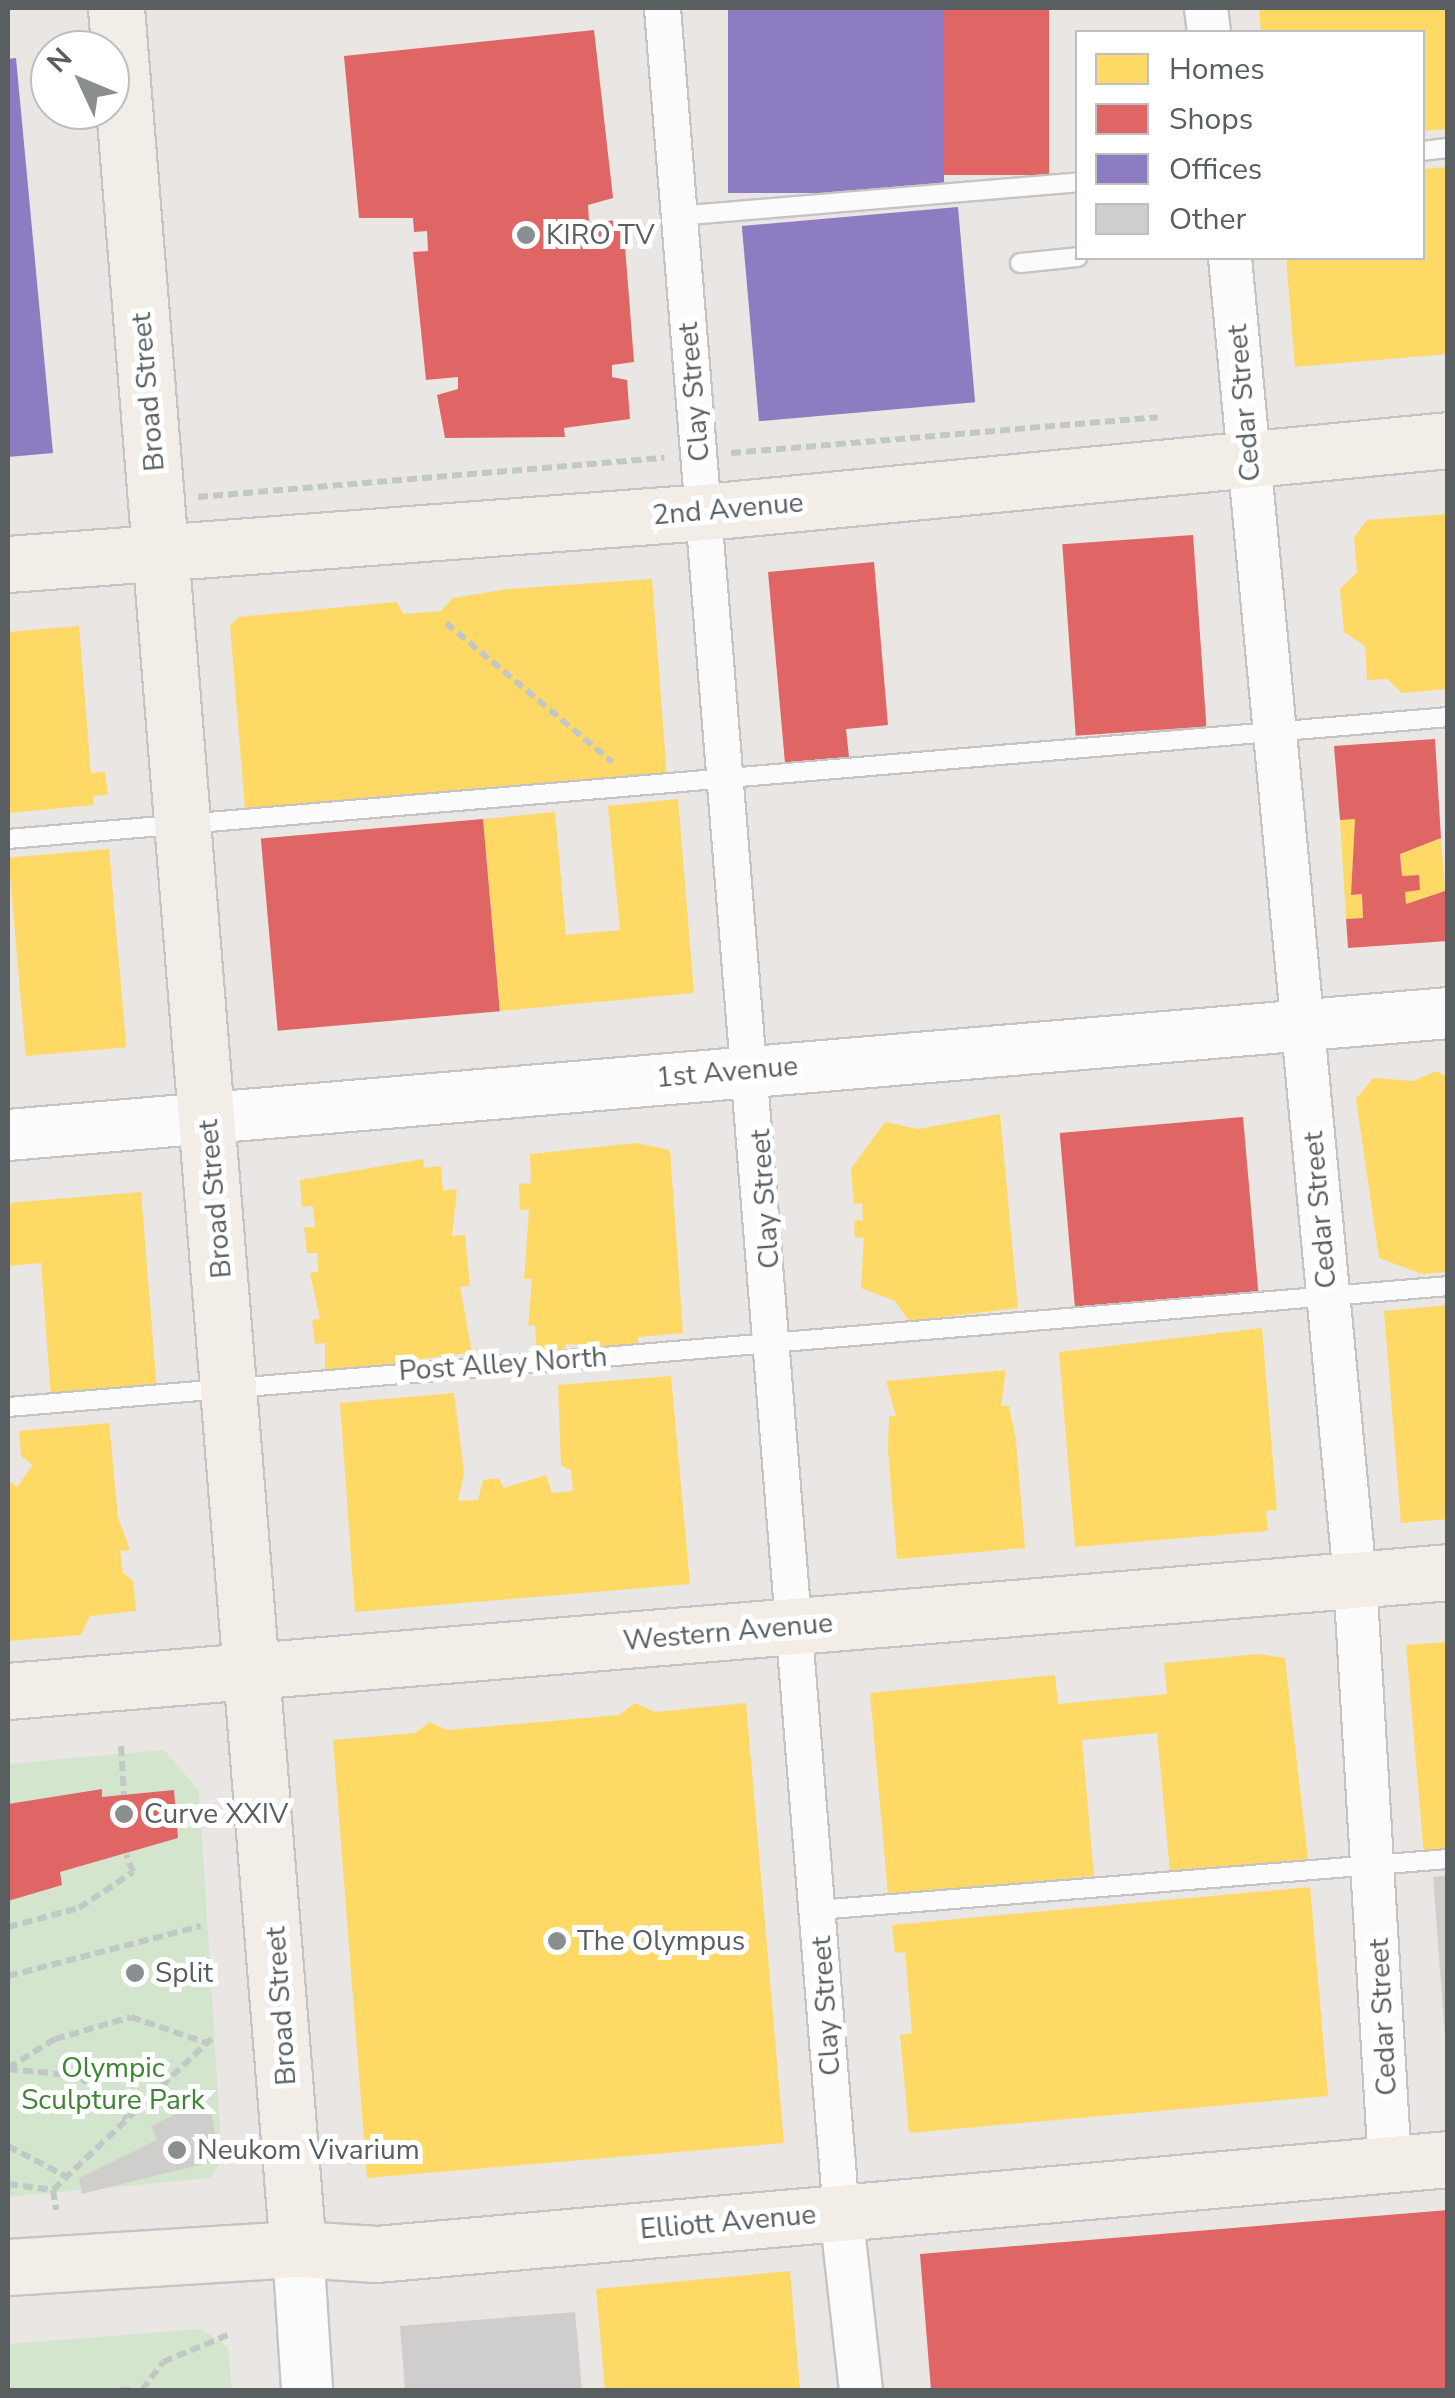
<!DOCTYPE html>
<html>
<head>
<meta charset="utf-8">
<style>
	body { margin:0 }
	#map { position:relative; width:1455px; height:2398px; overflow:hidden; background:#e9e6e3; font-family:"Nunito Sans",sans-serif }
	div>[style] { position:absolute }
	.green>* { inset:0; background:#d4e5ce }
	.homes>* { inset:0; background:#ffd966; transform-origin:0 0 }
	.shops>* { inset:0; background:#e06666; transform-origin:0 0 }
	.offices>* { inset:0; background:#8e7cc3; transform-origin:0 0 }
	.building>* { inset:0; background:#d0cecd }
	.path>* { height:6px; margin-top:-3px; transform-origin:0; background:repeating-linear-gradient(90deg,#c2c8c5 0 10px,transparent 0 15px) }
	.roads { filter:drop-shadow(2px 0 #c4c4c4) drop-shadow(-2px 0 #c4c4c4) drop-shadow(0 2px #c4c4c4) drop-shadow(0 -2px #c4c4c4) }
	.service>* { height:18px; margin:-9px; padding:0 9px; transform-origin:9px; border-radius:9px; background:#fcfbfb }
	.minor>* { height:35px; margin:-17.5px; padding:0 17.5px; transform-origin:17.5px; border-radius:17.5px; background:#fcfbfb }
	.tertiary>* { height:42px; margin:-21px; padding:0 21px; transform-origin:21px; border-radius:21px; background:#fcfbfb }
	.secondary>* { height:50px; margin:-25px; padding:0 25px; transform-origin:25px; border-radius:25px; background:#fcfbfb }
	.primary>* { height:55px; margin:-27.5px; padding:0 27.5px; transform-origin:27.5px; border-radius:27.5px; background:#f2ede6 }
	.dots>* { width:28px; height:28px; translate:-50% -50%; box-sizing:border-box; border:5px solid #fff; border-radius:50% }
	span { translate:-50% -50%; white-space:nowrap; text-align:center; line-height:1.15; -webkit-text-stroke:10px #fff; paint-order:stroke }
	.poi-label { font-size:28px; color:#595e61 }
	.left { translate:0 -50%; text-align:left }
	.street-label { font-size:28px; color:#595e61 }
	.park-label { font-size:28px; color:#3f8335 }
	.frame { position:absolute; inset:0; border:10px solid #595e61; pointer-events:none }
	.legend { position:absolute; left:1075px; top:30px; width:350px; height:230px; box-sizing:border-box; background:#fff; border:2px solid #bdbfc0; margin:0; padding:12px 18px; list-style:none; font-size:30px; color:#595e61 }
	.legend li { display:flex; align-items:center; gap:20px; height:50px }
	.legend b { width:50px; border:2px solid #bdbfc0 }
	.north { position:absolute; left:30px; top:30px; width:100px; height:100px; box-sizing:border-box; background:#fff; border:2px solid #bdbfc0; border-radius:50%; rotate:314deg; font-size:28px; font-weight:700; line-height:40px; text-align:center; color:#595e61 }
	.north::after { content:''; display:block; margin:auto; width:35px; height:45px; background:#8b8e8e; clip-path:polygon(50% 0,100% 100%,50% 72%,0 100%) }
</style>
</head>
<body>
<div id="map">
	<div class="green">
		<i style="clip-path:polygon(164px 1750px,199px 1791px,222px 2160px,210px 2178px,8px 2197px,8px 1764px)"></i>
		<i style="clip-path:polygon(201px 2329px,228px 2347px,232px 2390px,8px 2390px,8px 2344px)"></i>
	</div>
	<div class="homes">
		<i style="clip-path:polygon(1259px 8px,1448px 8px,1448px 129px,1422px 131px,1422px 32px,1261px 32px)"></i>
		<i style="clip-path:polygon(1448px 167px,1448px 354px,1295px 367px,1286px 258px,1422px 258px,1422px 169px)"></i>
		<i style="clip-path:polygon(1448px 514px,1448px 689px,1402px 693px,1387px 679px,1367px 680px,1365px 646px,1344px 632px,1340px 589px,1357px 572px,1354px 537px,1367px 520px)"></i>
		<i style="clip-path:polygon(652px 579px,667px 777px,245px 809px,230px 626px,238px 617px,396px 602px,404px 614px,441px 611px,453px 598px,508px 589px)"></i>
		<i style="clip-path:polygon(79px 626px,91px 773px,105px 772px,108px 795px,93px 796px,94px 805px,8px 813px,8px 632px)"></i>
		<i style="clip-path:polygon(678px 799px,694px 993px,500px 1011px,483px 819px,555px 812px,566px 935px,620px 930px,608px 806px)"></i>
		<i style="clip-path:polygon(1355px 819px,1351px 895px,1362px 894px,1363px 918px,1346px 919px,1340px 820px)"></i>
		<i style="clip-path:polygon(1441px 838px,1445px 891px,1406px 904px,1405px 892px,1420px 890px,1419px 875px,1402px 876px,1400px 854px)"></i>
		<i style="left:109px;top:849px;width:199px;height:101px;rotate:85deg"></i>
		<i style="clip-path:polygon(1436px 1071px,1448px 1077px,1448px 1272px,1422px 1274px,1379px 1258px,1356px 1099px,1373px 1078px,1413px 1081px)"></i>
		<i style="clip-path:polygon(1000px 1114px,1018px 1308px,909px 1321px,895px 1301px,861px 1288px,864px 1237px,855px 1238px,854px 1221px,863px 1220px,862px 1203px,854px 1204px,851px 1169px,885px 1122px,918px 1129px)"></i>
		<i style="clip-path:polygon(636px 1143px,670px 1150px,683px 1333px,638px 1337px,639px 1348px,566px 1344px,566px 1354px,537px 1356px,535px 1325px,528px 1326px,532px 1279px,524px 1279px,529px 1210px,520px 1210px,519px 1184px,531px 1183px,530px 1154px)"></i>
		<i style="clip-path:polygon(423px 1159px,424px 1168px,441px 1166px,443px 1191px,457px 1189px,452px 1236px,465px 1235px,470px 1286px,460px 1287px,472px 1352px,325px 1373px,325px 1343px,315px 1344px,312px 1320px,320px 1319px,310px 1273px,318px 1272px,317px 1253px,307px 1253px,304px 1227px,315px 1227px,313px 1206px,302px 1207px,300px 1180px)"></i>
		<i style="clip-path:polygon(141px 1192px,157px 1390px,51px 1398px,41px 1263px,8px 1266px,8px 1203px)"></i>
		<i style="clip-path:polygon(1448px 1305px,1448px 1519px,1401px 1523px,1384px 1311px)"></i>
		<i style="clip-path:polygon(1262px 1328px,1277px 1510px,1266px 1511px,1268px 1531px,1075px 1547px,1059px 1352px)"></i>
		<i style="clip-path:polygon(1006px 1370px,1001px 1406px,1009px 1406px,1016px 1440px,1025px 1548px,897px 1559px,888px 1451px,889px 1416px,896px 1416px,886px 1381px)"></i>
		<i style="clip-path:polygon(671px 1376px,690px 1584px,355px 1612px,340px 1403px,454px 1393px,464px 1473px,458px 1501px,478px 1500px,483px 1480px,499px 1478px,504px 1488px,546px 1475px,552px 1493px,573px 1491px,571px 1470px,561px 1466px,558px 1385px)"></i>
		<i style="clip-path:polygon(109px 1423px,118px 1517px,130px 1550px,120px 1551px,123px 1573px,133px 1581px,136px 1611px,90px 1616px,81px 1635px,8px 1641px,8px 1480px,17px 1487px,33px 1465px,21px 1456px,19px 1431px)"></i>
		<i style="clip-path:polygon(1448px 1642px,1448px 1854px,1424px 1856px,1406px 1645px)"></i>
		<i style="clip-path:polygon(1259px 1654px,1285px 1658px,1308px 1859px,1170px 1872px,1157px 1733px,1082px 1740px,1094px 1876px,888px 1895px,870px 1693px,1055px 1675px,1058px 1704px,1167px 1694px,1164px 1663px)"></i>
		<i style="clip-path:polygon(635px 1703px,655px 1712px,746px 1703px,784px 2143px,367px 2178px,333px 1740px,415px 1733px,430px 1722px,447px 1730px,619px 1715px)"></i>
		<i style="clip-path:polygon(1310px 1887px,1328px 2096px,909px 2133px,900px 2035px,912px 2033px,905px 1952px,895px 1953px,892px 1925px)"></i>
		<i style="clip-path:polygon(790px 2271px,800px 2390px,605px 2390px,596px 2289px)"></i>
	</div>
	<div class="shops">
		<i style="left:944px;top:8px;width:105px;height:167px"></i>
		<i style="clip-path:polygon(594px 30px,613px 198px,588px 205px,589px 222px,623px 220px,634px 362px,612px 365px,612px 377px,627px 380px,630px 419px,564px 428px,565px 437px,445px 438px,437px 395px,458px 389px,458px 377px,426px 380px,413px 252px,428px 251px,427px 231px,414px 232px,413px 218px,359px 218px,344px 56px)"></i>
		<i style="left:1193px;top:535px;width:192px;height:131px;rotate:86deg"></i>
		<i style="clip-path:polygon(874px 562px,888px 725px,846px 729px,849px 757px,785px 763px,768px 572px)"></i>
		<i style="clip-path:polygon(1435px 739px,1441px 838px,1400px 854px,1402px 876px,1419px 875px,1420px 890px,1405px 892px,1406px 904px,1445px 891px,1448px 941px,1348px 948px,1346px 919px,1363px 918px,1362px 894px,1351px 895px,1355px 819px,1340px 820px,1334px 746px)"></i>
		<i style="left:483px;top:819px;width:193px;height:223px;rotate:85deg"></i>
		<i style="left:1243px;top:1117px;width:176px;height:184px;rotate:85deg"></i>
		<i style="clip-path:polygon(102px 1789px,102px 1797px,174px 1790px,178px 1838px,60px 1872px,62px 1885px,8px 1901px,8px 1804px)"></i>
		<i style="clip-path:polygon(1448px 2210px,1448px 2390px,931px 2390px,920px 2254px)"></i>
	</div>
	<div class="offices">
		<i style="left:728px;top:8px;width:216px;height:185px"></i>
		<i style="clip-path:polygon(16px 58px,53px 453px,8px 457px,8px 59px)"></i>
		<i style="left:958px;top:207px;width:196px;height:217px;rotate:85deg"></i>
	</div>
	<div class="building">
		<i style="clip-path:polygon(1448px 1875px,1448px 2036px,1445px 2036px,1433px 1877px)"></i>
		<i style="clip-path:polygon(198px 2103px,203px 2114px,211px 2109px,219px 2160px,82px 2194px,79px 2178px,157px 2140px,151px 2126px)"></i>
		<i style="clip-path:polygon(575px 2312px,582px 2390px,405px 2390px,400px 2326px)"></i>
	</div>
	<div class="path">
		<i style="left:731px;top:453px;width:428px;rotate:-4.8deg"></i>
		<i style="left:198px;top:497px;width:468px;rotate:-4.8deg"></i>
		<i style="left:446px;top:623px;width:217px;rotate:39.9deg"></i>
		<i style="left:121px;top:1746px;width:49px;rotate:86.5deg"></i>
		<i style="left:8px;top:1927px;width:73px;rotate:-15deg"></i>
		<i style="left:79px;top:1908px;width:65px;rotate:-33.7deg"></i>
		<i style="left:133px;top:1872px;width:19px;rotate:-111deg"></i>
		<i style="left:8px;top:1976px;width:199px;rotate:-14.5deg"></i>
		<i style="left:8px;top:2068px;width:55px;rotate:-31.7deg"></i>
		<i style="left:55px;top:2039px;width:79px;rotate:-16.1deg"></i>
		<i style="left:131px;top:2017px;width:80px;rotate:18.9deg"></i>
		<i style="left:8px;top:2069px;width:71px;rotate:5.6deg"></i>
		<i style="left:79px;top:2076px;width:64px;rotate:41.9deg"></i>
		<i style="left:8px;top:2146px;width:67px;rotate:27.7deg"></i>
		<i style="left:8px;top:2184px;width:45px;rotate:7.6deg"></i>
		<i style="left:53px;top:2190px;width:219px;rotate:-43.7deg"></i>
		<i style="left:53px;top:2190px;width:20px;rotate:81deg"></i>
		<i style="left:121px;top:2390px;width:9px"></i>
		<i style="left:142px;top:2390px;width:35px;rotate:-53deg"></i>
		<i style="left:163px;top:2362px;width:70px;rotate:-22.6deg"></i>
	</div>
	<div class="roads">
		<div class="service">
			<i style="left:1422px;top:151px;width:26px;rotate:-7deg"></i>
			<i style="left:677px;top:216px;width:402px;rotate:-4.8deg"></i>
			<i style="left:1020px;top:263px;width:58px;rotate:-5.9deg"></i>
			<i style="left:8px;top:839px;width:1445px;rotate:-4.84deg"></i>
			<i style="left:8px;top:1407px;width:1445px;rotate:-4.8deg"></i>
			<i style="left:818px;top:1910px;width:632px;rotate:-4.63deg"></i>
		</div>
		<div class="minor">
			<i style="left:662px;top:8px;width:2211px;rotate:85.36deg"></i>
		</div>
		<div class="tertiary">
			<i style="left:1206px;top:8px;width:24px;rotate:83deg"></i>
			<i style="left:1230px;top:258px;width:1327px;rotate:84.59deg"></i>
			<i style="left:1355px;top:1579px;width:586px;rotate:86.58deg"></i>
			<i style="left:841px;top:2212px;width:179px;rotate:83.6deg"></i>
		</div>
		<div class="secondary">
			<i style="left:8px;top:1135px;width:1445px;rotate:-4.84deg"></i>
			<i style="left:298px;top:2249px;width:141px;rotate:86.3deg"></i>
		</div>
		<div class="primary">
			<i style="left:116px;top:8px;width:2248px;rotate:85.36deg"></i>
			<i style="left:8px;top:564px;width:699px;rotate:-4.27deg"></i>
			<i style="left:705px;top:512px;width:746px;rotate:-5.53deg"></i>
			<i style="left:8px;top:1691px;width:1445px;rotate:-4.72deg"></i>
			<i style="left:8px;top:2267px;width:291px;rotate:-3.6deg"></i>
			<i style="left:298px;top:2249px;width:78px;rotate:3.7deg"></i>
			<i style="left:376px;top:2254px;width:1076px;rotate:-5.06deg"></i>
		</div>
	</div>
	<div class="dots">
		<i style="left:526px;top:235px;background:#8b8e8e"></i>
		<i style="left:124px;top:1814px;background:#8b8e8e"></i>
		<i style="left:557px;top:1941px;background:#8b8e8e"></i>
		<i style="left:135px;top:1973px;background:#8b8e8e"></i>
		<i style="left:177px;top:2150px;background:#8b8e8e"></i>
	</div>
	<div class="poi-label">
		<span class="left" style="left:546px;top:235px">KIRO TV</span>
		<span class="left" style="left:144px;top:1814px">Curve XXIV</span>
		<span class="left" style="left:577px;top:1941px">The Olympus</span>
		<span class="left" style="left:155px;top:1973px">Split</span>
		<span class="left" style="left:197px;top:2150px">Neukom Vivarium</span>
	</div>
	<div class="street-label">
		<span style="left:148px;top:392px;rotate:-95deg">Broad Street</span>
		<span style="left:694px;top:392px;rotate:-95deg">Clay Street</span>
		<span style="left:1244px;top:403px;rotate:-95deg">Cedar Street</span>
		<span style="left:728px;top:509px;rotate:-5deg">2nd Avenue</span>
		<span style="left:727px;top:1072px;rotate:-5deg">1st Avenue</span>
		<span style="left:215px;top:1199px;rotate:-95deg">Broad Street</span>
		<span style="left:765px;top:1199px;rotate:-94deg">Clay Street</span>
		<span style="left:1320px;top:1210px;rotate:-95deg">Cedar Street</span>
		<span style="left:503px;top:1364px;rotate:-4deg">Post Alley North</span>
		<span style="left:728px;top:1632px;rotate:-5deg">Western Avenue</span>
		<span style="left:281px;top:2006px;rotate:-94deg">Broad Street</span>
		<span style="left:826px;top:2006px;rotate:-94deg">Clay Street</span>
		<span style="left:1383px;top:2017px;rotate:-93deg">Cedar Street</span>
		<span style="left:728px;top:2222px;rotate:-5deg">Elliott Avenue</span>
	</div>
	<div class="park-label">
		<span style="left:113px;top:2084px">Olympic<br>Sculpture Park</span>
	</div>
	<div class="frame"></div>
	<ul class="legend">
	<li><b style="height:28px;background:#ffd966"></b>Homes</li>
	<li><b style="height:28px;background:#e06666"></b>Shops</li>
	<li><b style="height:28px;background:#8e7cc3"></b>Offices</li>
	<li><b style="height:28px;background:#d0cecd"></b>Other</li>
	</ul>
	<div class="north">N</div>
</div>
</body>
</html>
